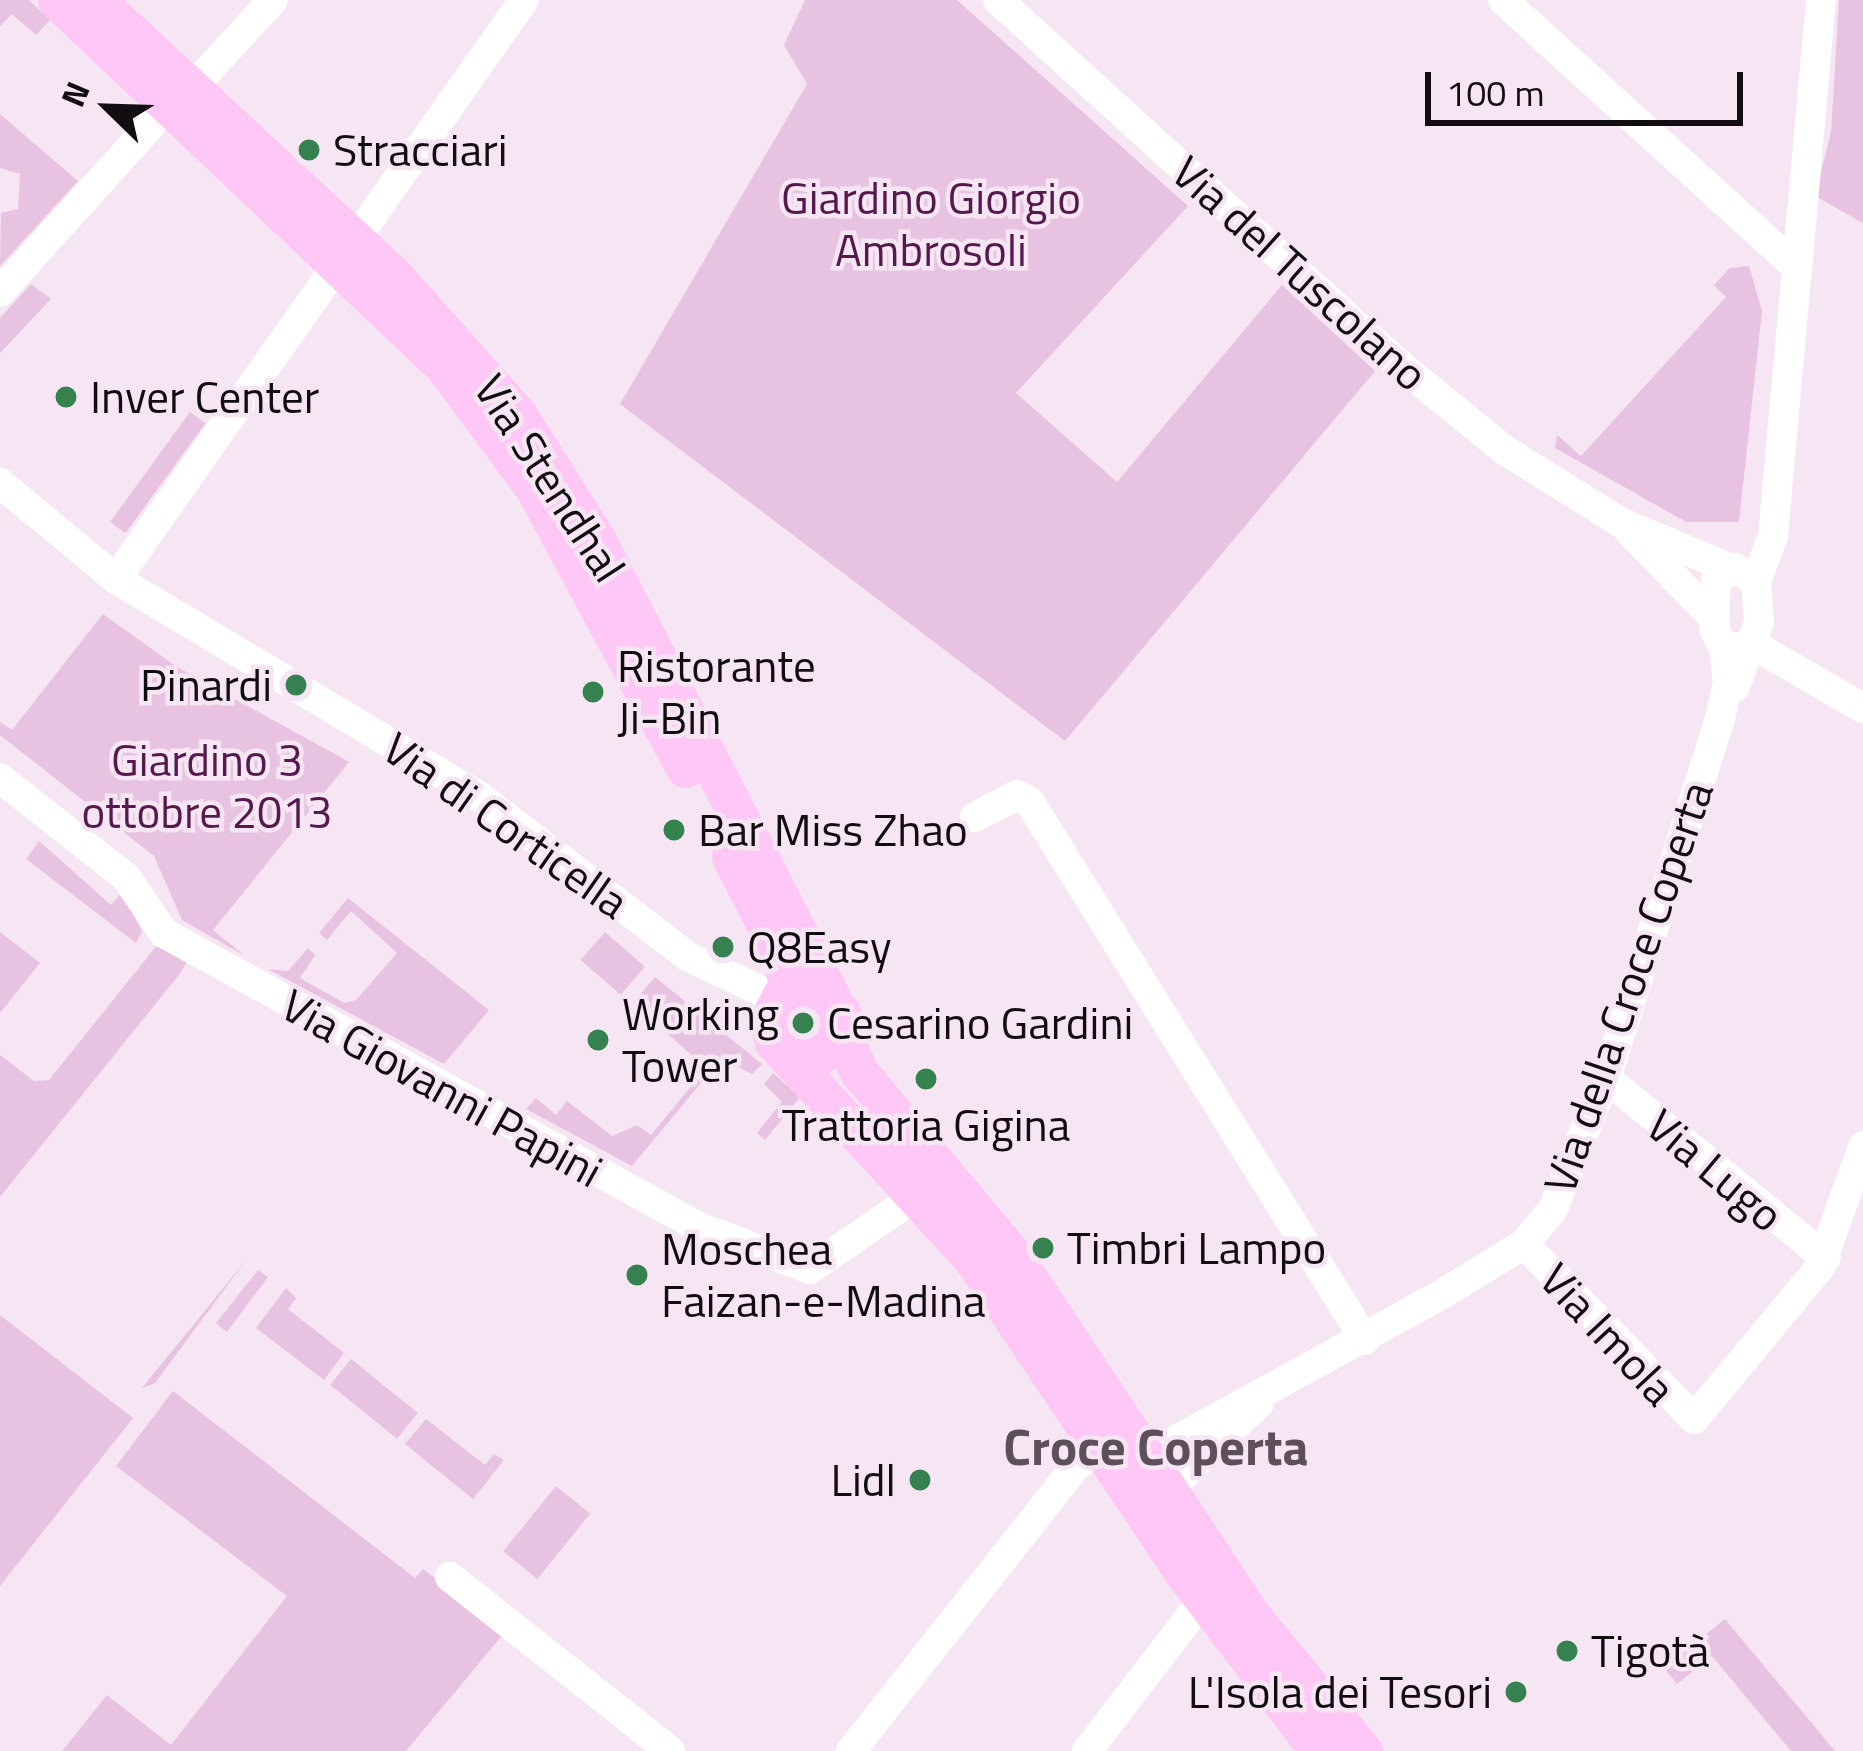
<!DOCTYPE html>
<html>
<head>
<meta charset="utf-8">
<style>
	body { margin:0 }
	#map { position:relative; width:1863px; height:1751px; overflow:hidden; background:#f6e5f3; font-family:"Titillium Web",sans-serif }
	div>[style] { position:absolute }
	.green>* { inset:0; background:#e8c3e1; transform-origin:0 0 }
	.minor>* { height:30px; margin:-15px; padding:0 15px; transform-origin:15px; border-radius:15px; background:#fff }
	.major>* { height:39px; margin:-19.5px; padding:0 19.5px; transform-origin:19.5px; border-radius:19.5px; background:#fec7f5 }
	.dots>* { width:33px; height:33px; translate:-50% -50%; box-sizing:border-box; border:6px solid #f6e5f3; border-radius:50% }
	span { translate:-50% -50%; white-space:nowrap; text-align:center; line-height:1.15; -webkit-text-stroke:9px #f6e5f3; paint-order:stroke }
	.poi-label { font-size:45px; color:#120d11 }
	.left { translate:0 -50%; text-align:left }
	.right { translate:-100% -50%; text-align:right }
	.park-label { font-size:45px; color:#55194e }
	.street-label { font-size:45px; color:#120d11 }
	.quarter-label { font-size:51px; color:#5e505b; font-weight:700 }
	.north { position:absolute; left:48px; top:48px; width:120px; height:120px; -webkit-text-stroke:9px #f6e5f3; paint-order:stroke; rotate:293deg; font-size:33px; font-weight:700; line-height:48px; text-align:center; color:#120d11 }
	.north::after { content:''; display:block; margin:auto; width:42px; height:54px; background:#120d11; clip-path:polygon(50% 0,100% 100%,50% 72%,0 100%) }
	.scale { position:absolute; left:1425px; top:72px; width:318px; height:54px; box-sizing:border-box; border:6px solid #120d11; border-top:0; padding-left:15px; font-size:36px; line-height:42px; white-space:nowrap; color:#120d11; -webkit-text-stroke:9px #f6e5f3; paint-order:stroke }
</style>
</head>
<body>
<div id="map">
	<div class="green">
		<i style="clip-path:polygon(0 0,29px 0,50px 20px,36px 35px,12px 14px,0 26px)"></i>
		<i style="clip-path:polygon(805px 0,957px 0,1188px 206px,1016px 393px,1117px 482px,1282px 285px,1375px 371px,1065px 741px,620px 404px,807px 84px,784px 45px)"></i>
		<i style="clip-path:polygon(1839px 0,1863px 0,1863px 223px,1815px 196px,1831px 132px)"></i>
		<i style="clip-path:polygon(0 114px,78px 181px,0 266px,1px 213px,18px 209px,20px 174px,0 168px)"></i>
		<i style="clip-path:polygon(1749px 266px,1762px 311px,1739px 522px,1686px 522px,1555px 448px,1557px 435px,1581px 456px,1726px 297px,1714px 285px,1730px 268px)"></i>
		<i style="clip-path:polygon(31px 284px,51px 299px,0 353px,0 318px)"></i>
		<i style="left:190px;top:412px;width:19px;height:136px;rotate:36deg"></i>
		<i style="clip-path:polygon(103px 614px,177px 667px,349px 762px,213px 930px,245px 956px,182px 920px,154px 856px,0 735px,0 722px,12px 730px)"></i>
		<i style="clip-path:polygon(39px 841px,111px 905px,122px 892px,142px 932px,136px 943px,26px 859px)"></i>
		<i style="clip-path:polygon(348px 898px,489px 1010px,444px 1064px,268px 969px,288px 971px,308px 948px,315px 955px,300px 978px,344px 1003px,356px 1000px,397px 953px,351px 911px,327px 940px,319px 933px)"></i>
		<i style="clip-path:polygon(0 932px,40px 963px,0 1013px)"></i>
		<i style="left:605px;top:932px;width:53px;height:37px;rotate:41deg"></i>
		<i style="clip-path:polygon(158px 944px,187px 961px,182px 971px,0 1197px,0 1055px,34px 1081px,49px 1080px)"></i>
		<i style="clip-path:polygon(655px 977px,762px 1064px,752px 1074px,721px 1059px,632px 1166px,526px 1109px,536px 1098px,556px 1115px,567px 1101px,612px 1136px,637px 1125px,651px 1135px,706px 1068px,633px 1003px)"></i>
		<i style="clip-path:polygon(773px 1073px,800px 1097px,765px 1140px,757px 1133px,782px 1102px,764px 1084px)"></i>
		<i style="clip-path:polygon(247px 1259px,155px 1383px,142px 1388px)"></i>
		<i style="clip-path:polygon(258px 1270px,268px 1277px,227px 1332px,216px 1323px)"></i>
		<i style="clip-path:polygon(286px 1288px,296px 1298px,288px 1309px,344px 1353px,324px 1380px,256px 1328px)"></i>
		<i style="clip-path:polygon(0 1315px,133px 1418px,0 1586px)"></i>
		<i style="left:351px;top:1359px;width:86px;height:33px;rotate:39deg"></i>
		<i style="clip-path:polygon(173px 1391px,415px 1578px,423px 1569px,505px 1632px,406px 1751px,62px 1751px,107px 1695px,171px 1745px,287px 1596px,116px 1466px)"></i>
		<i style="clip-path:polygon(426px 1419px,485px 1465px,494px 1454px,504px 1460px,473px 1499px,405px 1444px)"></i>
		<i style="left:556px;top:1486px;width:44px;height:84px;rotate:39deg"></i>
		<i style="clip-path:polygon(1725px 1619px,1835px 1751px,1791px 1751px,1712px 1656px,1677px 1684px,1664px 1668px)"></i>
	</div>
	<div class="minor">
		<i style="left:998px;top:0;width:543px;rotate:42.24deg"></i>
		<i style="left:1400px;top:365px;width:136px;rotate:39.1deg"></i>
		<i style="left:1506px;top:451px;width:134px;rotate:31.9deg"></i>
		<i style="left:1620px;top:522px;width:121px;rotate:22.9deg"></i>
		<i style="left:1503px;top:0;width:392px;rotate:42.3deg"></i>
		<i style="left:190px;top:90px;width:122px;rotate:-47.3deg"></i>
		<i style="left:0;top:292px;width:249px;rotate:-47.9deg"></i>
		<i style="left:0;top:483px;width:151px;rotate:39.6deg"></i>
		<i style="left:116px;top:579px;width:424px;rotate:30.9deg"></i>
		<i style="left:480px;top:797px;width:261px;rotate:37.5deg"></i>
		<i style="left:687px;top:956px;width:101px;rotate:25.3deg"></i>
		<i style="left:1629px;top:531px;width:122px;rotate:45.7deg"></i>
		<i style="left:116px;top:579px;width:708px;rotate:-54.83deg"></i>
		<i style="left:1756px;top:581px;width:48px;rotate:-69.3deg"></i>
		<i style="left:1773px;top:536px;width:538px;rotate:-84.88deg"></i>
		<i style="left:1752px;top:644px;width:128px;rotate:30deg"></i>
		<i style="left:1735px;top:687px;width:69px;rotate:-69.7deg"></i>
		<i style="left:1759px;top:622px;width:41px;rotate:-94.2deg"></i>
		<i style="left:1756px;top:581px;width:25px;rotate:-148deg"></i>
		<i style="left:1735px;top:568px;width:23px;rotate:146deg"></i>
		<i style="left:1716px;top:581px;width:48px;rotate:92.4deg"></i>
		<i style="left:1714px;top:629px;width:21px;rotate:61deg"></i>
		<i style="left:1724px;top:647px;width:25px"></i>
		<i style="left:0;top:778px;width:160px;rotate:38.2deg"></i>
		<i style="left:126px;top:877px;width:68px;rotate:55.8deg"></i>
		<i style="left:164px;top:933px;width:610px;rotate:28.79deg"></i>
		<i style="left:699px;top:1227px;width:119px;rotate:20.7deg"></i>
		<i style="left:810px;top:1269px;width:135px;rotate:-34.4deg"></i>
		<i style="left:975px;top:817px;width:47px;rotate:-27.6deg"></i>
		<i style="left:1017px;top:795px;width:13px;rotate:27deg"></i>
		<i style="left:1029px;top:801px;width:635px;rotate:58.06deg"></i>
		<i style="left:1606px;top:1078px;width:284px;rotate:39.3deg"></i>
		<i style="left:1524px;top:1244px;width:244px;rotate:45.8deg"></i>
		<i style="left:1694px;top:1419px;width:197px;rotate:-50.3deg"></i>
		<i style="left:1820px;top:1267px;width:128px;rotate:-70.4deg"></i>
		<i style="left:1145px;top:1449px;width:19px;rotate:-6deg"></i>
		<i style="left:1164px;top:1447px;width:320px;rotate:-28.8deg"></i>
		<i style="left:1444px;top:1293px;width:94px;rotate:-31.5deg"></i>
		<i style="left:1524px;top:1244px;width:45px;rotate:-50.4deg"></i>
		<i style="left:1553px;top:1209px;width:141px;rotate:-68deg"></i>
		<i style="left:1606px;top:1078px;width:377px;rotate:-72.4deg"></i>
		<i style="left:1720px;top:719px;width:38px;rotate:-78deg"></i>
		<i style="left:1728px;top:682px;width:35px;rotate:-97deg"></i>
		<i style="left:1168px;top:1490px;width:126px;rotate:-43.7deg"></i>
		<i style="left:450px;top:1577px;width:280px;rotate:38.3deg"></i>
		<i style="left:851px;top:1751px;width:362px;rotate:-51.7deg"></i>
		<i style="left:1075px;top:1467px;width:34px;rotate:-37deg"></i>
		<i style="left:1087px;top:1751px;width:190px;rotate:-52.5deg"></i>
	</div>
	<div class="major">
		<i style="left:57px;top:0;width:533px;rotate:43.4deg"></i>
		<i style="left:444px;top:366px;width:153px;rotate:53.5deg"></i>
		<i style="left:535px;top:489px;width:317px;rotate:61.7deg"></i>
		<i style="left:96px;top:0;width:406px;rotate:42.8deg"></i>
		<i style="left:394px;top:276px;width:186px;rotate:48.3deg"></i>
		<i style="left:518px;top:415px;width:149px;rotate:57.9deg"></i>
		<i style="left:597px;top:541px;width:513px;rotate:62.84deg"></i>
		<i style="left:731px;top:857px;width:109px;rotate:62.7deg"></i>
		<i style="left:781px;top:954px;width:37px;rotate:77deg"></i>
		<i style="left:841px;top:1033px;width:43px;rotate:65.2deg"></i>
		<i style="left:859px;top:1072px;width:241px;rotate:50deg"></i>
		<i style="left:1014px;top:1257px;width:428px;rotate:56.5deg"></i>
		<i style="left:1250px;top:1614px;width:178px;rotate:50.5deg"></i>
		<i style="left:787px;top:1054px;width:30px;rotate:6deg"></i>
		<i style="left:817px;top:1057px;width:22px;rotate:-36deg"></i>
		<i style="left:835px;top:1044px;width:32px;rotate:-79deg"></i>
		<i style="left:841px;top:1013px;width:25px;rotate:-127deg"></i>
		<i style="left:826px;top:993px;width:26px;rotate:-167deg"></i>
		<i style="left:801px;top:987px;width:22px;rotate:156deg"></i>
		<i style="left:781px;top:996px;width:28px;rotate:116deg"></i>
		<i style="left:769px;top:1021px;width:22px;rotate:77deg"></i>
		<i style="left:774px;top:1042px;width:294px;rotate:47.5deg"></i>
		<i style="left:973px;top:1259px;width:378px;rotate:56.1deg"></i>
		<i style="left:1184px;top:1573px;width:223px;rotate:52.8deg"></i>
	</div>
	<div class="dots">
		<i style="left:309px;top:150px;background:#358150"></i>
		<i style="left:66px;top:397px;background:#358150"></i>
		<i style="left:296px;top:685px;background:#358150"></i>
		<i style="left:593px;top:692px;background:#358150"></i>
		<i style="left:674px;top:830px;background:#358150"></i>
		<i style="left:723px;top:947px;background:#358150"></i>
		<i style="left:803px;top:1023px;background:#358150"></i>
		<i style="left:598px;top:1040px;background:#358150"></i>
		<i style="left:926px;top:1079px;background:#358150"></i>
		<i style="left:1043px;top:1248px;background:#358150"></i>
		<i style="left:637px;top:1275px;background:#358150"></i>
		<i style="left:920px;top:1480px;background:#358150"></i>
		<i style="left:1567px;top:1651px;background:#358150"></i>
		<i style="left:1516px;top:1692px;background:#358150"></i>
	</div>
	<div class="poi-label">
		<span class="left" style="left:333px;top:150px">Stracciari</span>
		<span class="left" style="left:90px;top:397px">Inver Center</span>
		<span class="left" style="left:617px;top:692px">Ristorante<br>Ji-Bin</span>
		<span class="right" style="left:272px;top:685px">Pinardi</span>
		<span class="left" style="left:698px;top:830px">Bar Miss Zhao</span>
		<span class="left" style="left:747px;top:947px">Q8Easy</span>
		<span class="left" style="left:622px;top:1040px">Working<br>Tower</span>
		<span class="left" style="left:827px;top:1023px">Cesarino Gardini</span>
		<span style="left:926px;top:1125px">Trattoria Gigina</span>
		<span class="left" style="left:1067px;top:1248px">Timbri Lampo</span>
		<span class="left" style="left:661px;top:1275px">Moschea<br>Faizan-e-Madina</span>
		<span class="right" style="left:896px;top:1480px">Lidl</span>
		<span class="left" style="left:1591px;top:1651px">Tigotà</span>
		<span class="right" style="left:1492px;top:1692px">L'Isola dei Tesori</span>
	</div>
	<div class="park-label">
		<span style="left:931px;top:224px">Giardino Giorgio<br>Ambrosoli</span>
		<span style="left:207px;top:786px">Giardino 3<br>ottobre 2013</span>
	</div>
	<div class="street-label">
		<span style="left:1300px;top:273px;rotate:42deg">Via del Tuscolano</span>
		<span style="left:550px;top:478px;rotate:57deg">Via Stendhal</span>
		<span style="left:506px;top:825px;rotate:35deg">Via di Corticella</span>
		<span style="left:1628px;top:987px;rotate:-71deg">Via della Croce Coperta</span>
		<span style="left:442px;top:1088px;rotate:29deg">Via Giovanni Papini</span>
		<span style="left:1715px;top:1170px;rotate:40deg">Via Lugo</span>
		<span style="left:1608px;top:1334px;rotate:47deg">Via Imola</span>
	</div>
	<div class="quarter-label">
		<span style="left:1156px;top:1446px">Croce Coperta</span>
	</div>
	<div class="north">N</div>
	<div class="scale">100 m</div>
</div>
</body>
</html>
